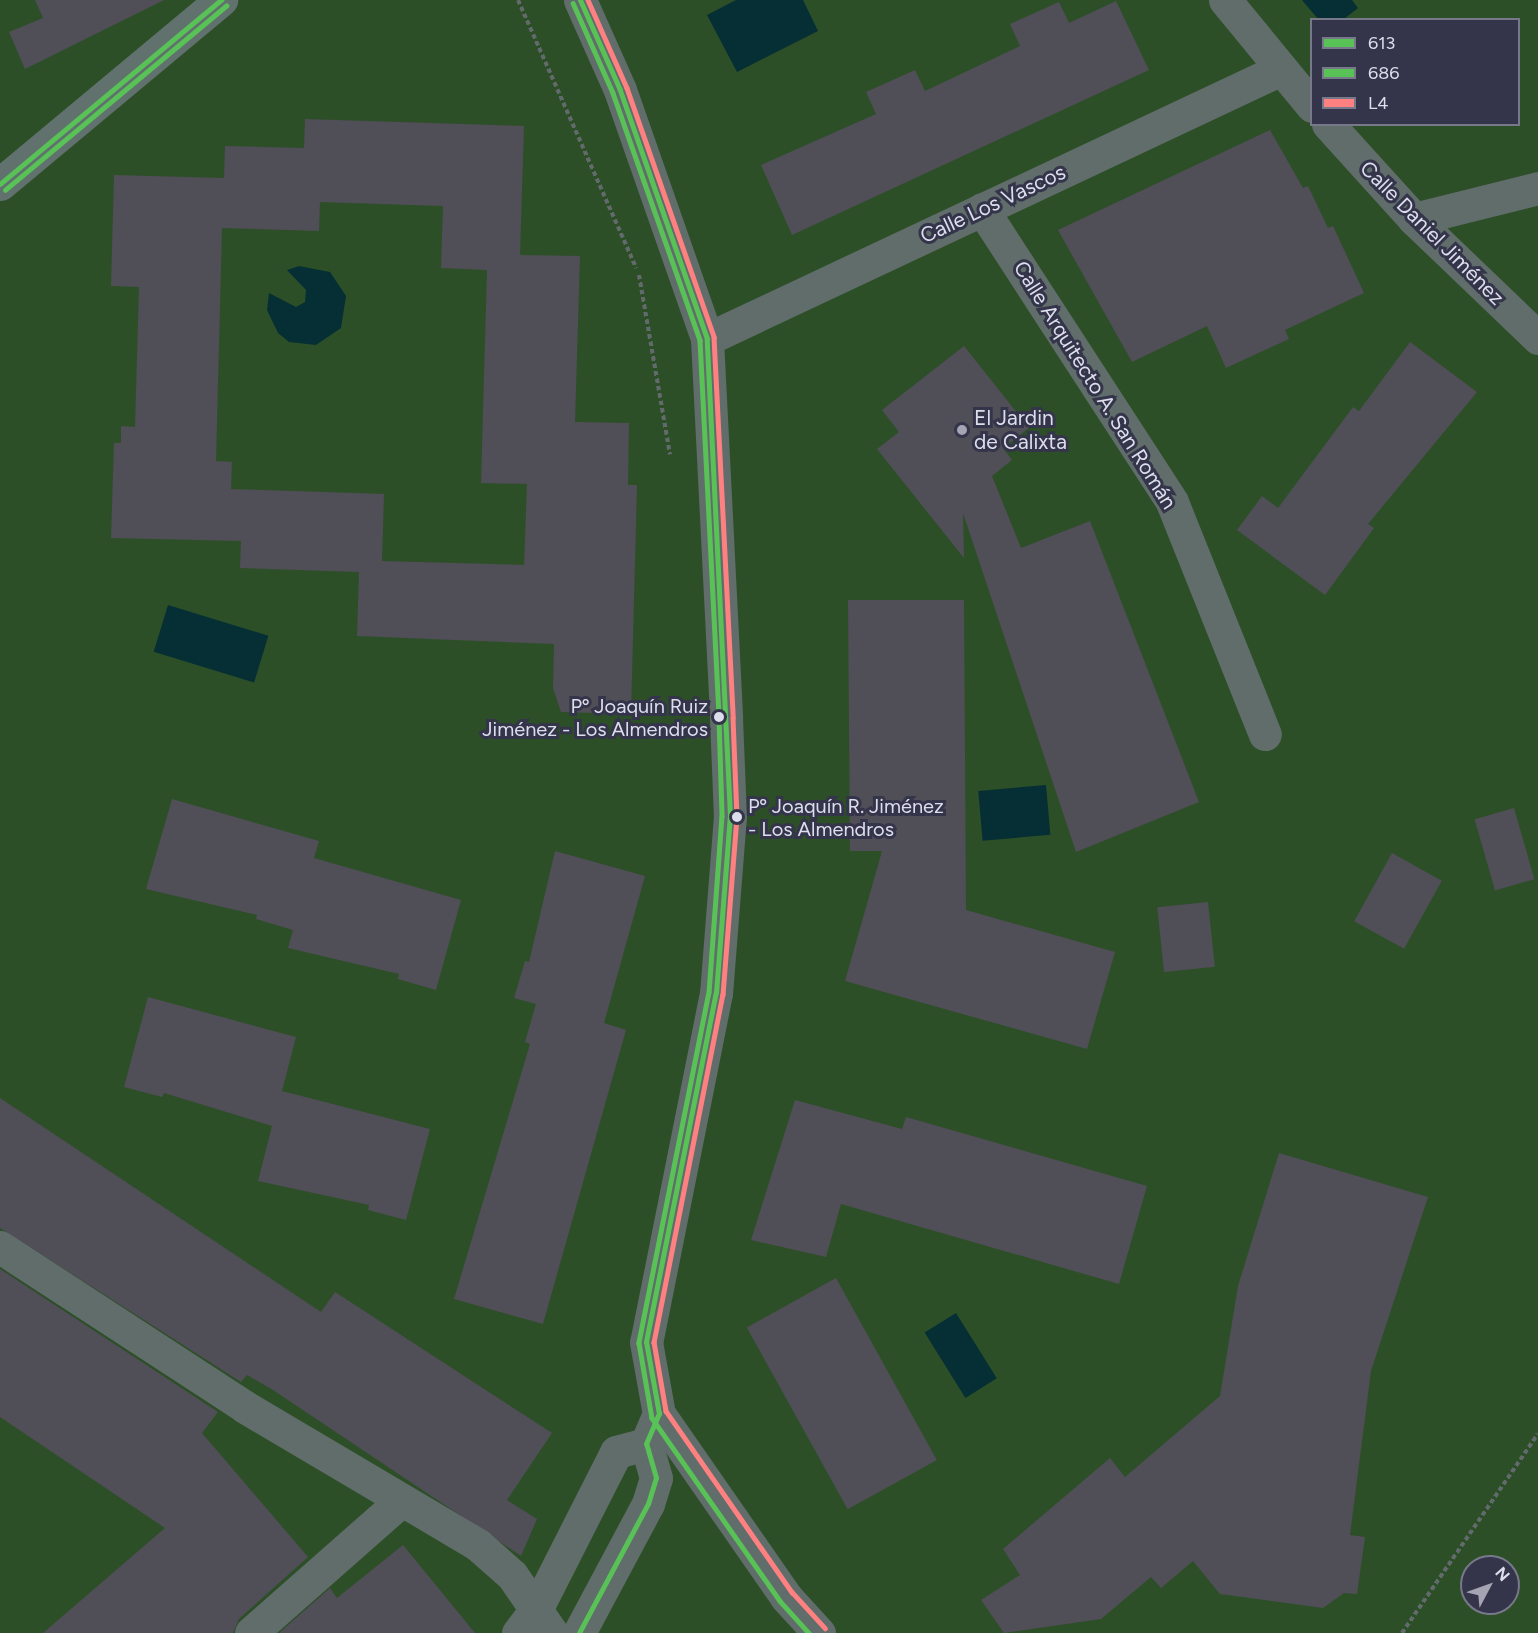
<!DOCTYPE html>
<html>
<head>
<meta charset="utf-8">
<style>
	body { margin:0 }
	#map { position:relative; width:1538px; height:1633px; overflow:hidden; background:#393945; font-family:Figtree,sans-serif }
	div>[style] { position:absolute }
	.green>* { inset:0; background:#2d4f28 }
	.water>* { inset:0; background:#052f34; transform-origin:0 0 }
	.building>* { inset:0; background:#504e57; transform-origin:0 0 }
	.path>* { height:4px; margin-top:-2px; transform-origin:0; background:repeating-linear-gradient(90deg,#626a6c 0 4.5px,transparent 0 7.5px) }
	.minor>* { height:33px; margin:-16.5px; padding:0 16.5px; transform-origin:16.5px; border-radius:16.5px; background:#606d6b }
	.secondary>* { height:33px; margin:-16.5px; padding:0 16.5px; transform-origin:16.5px; border-radius:16.5px; background:#60716e }
	.bus-1>* { height:4.5px; margin:-2.25px; padding:0 2.25px; transform-origin:2.25px; border-radius:2.25px; background:#59c256 }
	.bus-2>* { height:4.5px; margin:-2.25px; padding:0 2.25px; transform-origin:2.25px; border-radius:2.25px; background:#59c256 }
	.bus-3>* { height:4.5px; margin:-2.25px; padding:0 2.25px; transform-origin:2.25px; border-radius:2.25px; background:#ff8080 }
	.dots>* { width:16px; height:16px; translate:-50% -50%; box-sizing:border-box; border:3px solid #34344a; border-radius:50% }
	span { translate:-50% -50%; white-space:nowrap; text-align:center; line-height:1.15; -webkit-text-stroke:6px #34344a; paint-order:stroke }
	.bus-label { font-size:20px; color:#dddeec }
	.right { translate:-100% -50%; text-align:right }
	.left { translate:0 -50%; text-align:left }
	.street-label { font-size:21px; color:#dddeec }
	.poi-label { font-size:21px; color:#dddeec }
	.legend { position:absolute; left:1310px; top:18px; width:210px; height:108px; box-sizing:border-box; background:#34344a; border:2px solid #78788b; margin:0; padding:8px 10px; list-style:none; font-size:18px; color:#dddeec }
	.legend li { display:flex; align-items:center; gap:12px; height:30px }
	.legend b { width:30px; border:2px solid #78788b }
	.north { position:absolute; left:1460px; top:1555px; width:60px; height:60px; box-sizing:border-box; background:#34344a; border:2px solid #78788b; border-radius:50%; rotate:49deg; font-size:16px; font-weight:700; line-height:24px; text-align:center; color:#dddeec }
	.north::after { content:''; display:block; margin:auto; width:21px; height:27px; background:#a4a4b2; clip-path:polygon(50% 0,100% 100%,50% 72%,0 100%) }
</style>
</head>
<body>
<div id="map">
	<div class="green">
		<i style="clip-path:polygon(evenodd,0 0,1538px 0,1538px 1633px,0 1633px,0 0,1312px 20px,1518px 20px,1518px 124px,1312px 124px,1312px 20px,0 0,1472px 1567px,1508px 1567px,1508px 1603px,1472px 1603px,1472px 1567px)"></i>
	</div>
	<div class="water">
		<i style="clip-path:polygon(736px 0,803px 0,818px 31px,737px 72px,707px 15px)"></i>
		<i style="clip-path:polygon(1302px 0,1352px 0,1358px 8px,1344px 19px,1318px 19px)"></i>
		<i style="clip-path:polygon(299px 266px,330px 272px,346px 296px,341px 328px,316px 345px,289px 342px,278px 333px,267px 310px,269px 293px,296px 307px,305px 302px,306px 290px,287px 270px)"></i>
		<i style="left:168px;top:605px;width:105px;height:49px;rotate:17deg"></i>
		<i style="left:1046px;top:785px;width:50px;height:68px;rotate:85deg"></i>
		<i style="left:956px;top:1313px;width:77px;height:37px;rotate:58deg"></i>
	</div>
	<div class="building">
		<i style="clip-path:polygon(35px 0,164px 0,25px 69px,9px 32px,43px 18px)"></i>
		<i style="clip-path:polygon(1116px 1px,1149px 70px,792px 235px,761px 165px,876px 114px,866px 92px,915px 70px,925px 91px,1020px 46px,1010px 24px,1059px 2px,1069px 23px)"></i>
		<i style="clip-path:polygon(evenodd,305px 119px,524px 126px,520px 255px,580px 256px,575px 422px,629px 423px,628px 485px,637px 485px,631px 714px,561px 712px,553px 688px,554px 644px,357px 636px,359px 572px,240px 568px,241px 541px,111px 538px,114px 443px,121px 443px,121px 426px,135px 427px,139px 287px,111px 286px,114px 175px,224px 178px,225px 146px,304px 148px,305px 119px,320px 202px,443px 206px,441px 268px,487px 270px,481px 483px,527px 484px,524px 565px,382px 561px,384px 494px,231px 489px,232px 462px,216px 461px,222px 228px,319px 231px,320px 202px)"></i>
		<i style="clip-path:polygon(1270px 130px,1303px 188px,1308px 186px,1328px 228px,1333px 226px,1364px 293px,1285px 330px,1289px 339px,1226px 368px,1207px 326px,1132px 362px,1058px 230px)"></i>
		<i style="clip-path:polygon(1410px 342px,1477px 392px,1368px 524px,1374px 528px,1325px 595px,1237px 530px,1262px 496px,1278px 508px,1353px 407px,1359px 411px)"></i>
		<i style="clip-path:polygon(964px 346px,1029px 428px,1003px 448px,1012px 460px,992px 476px,1021px 548px,1090px 521px,1199px 802px,1076px 852px,963px 513px,964px 558px,877px 449px,899px 432px,882px 410px)"></i>
		<i style="clip-path:polygon(848px 600px,964px 600px,966px 910px,1115px 952px,1087px 1049px,845px 981px,882px 851px,850px 851px)"></i>
		<i style="clip-path:polygon(172px 799px,319px 841px,314px 858px,461px 900px,436px 990px,398px 979px,399px 974px,288px 948px,293px 930px,256px 919px,257px 915px,146px 889px)"></i>
		<i style="left:1514px;top:808px;width:74px;height:41px;rotate:74deg"></i>
		<i style="clip-path:polygon(555px 851px,645px 876px,604px 1023px,626px 1030px,543px 1324px,454px 1299px,530px 1044px,525px 1042px,536px 1004px,514px 998px,525px 961px,529px 962px)"></i>
		<i style="left:1392px;top:853px;width:57px;height:78px;rotate:29deg"></i>
		<i style="left:1208px;top:902px;width:65px;height:51px;rotate:84deg"></i>
		<i style="clip-path:polygon(148px 997px,296px 1037px,282px 1091px,430px 1129px,406px 1220px,368px 1210px,369px 1205px,258px 1181px,272px 1126px,164px 1093px,162px 1097px,124px 1087px)"></i>
		<i style="clip-path:polygon(0 1098px,321px 1312px,335px 1292px,552px 1433px,507px 1500px,537px 1519px,521px 1556px,273px 1390px,247px 1375px,241px 1382px,0 1228px)"></i>
		<i style="clip-path:polygon(795px 1100px,902px 1129px,906px 1117px,1147px 1186px,1119px 1284px,841px 1204px,826px 1257px,751px 1240px)"></i>
		<i style="clip-path:polygon(1279px 1153px,1428px 1197px,1371px 1371px,1350px 1535px,1365px 1537px,1357px 1594px,1344px 1593px,1323px 1608px,1220px 1594px,1193px 1561px,1161px 1588px,1151px 1577px,1101px 1619px,1004px 1633px,981px 1600px,1020px 1575px,1003px 1549px,1110px 1458px,1125px 1477px,1220px 1396px,1238px 1286px)"></i>
		<i style="clip-path:polygon(0 1269px,218px 1412px,202px 1433px,308px 1557px,239px 1619px,233px 1633px,43px 1633px,165px 1528px,0 1417px)"></i>
		<i style="left:836px;top:1278px;width:208px;height:102px;rotate:61deg"></i>
		<i style="clip-path:polygon(403px 1545px,475px 1633px,279px 1633px,330px 1588px,337px 1598px)"></i>
	</div>
	<div class="path">
		<i style="left:518px;top:0;width:293px;rotate:66.2deg"></i>
		<i style="left:639px;top:275px;width:182px;rotate:80.2deg"></i>
		<i style="left:1402px;top:1633px;width:241px;rotate:-55.7deg"></i>
	</div>
	<div class="minor">
		<i style="left:580px;top:0;width:98px;rotate:66deg"></i>
		<i style="left:620px;top:90px;width:264px;rotate:70.7deg"></i>
		<i style="left:707px;top:339px;width:379px;rotate:87.1deg"></i>
		<i style="left:726px;top:718px;width:98px;rotate:87.7deg"></i>
		<i style="left:730px;top:816px;width:178px;rotate:94.5deg"></i>
		<i style="left:716px;top:993px;width:356px;rotate:101.3deg"></i>
		<i style="left:646px;top:1342px;width:73px;rotate:79.8deg"></i>
		<i style="left:659px;top:1414px;width:223px;rotate:55.2deg"></i>
		<i style="left:786px;top:1597px;width:49px;rotate:47.5deg"></i>
		<i style="left:1225px;top:0;width:137px;rotate:50.6deg"></i>
		<i style="left:1328px;top:124px;width:128px;rotate:47.8deg"></i>
		<i style="left:1414px;top:219px;width:172px;rotate:43.8deg"></i>
		<i style="left:982px;top:209px;width:349px;rotate:57deg"></i>
		<i style="left:1172px;top:502px;width:250px;rotate:68.2deg"></i>
		<i style="left:1414px;top:219px;width:128px;rotate:-14deg"></i>
		<i style="left:707px;top:339px;width:632px;rotate:-25.19deg"></i>
		<i style="left:0;top:1247px;width:293px;rotate:33.1deg"></i>
		<i style="left:245px;top:1407px;width:271px;rotate:30.6deg"></i>
		<i style="left:478px;top:1545px;width:45px;rotate:41.4deg"></i>
		<i style="left:512px;top:1575px;width:70px;rotate:55.4deg"></i>
		<i style="left:251px;top:1633px;width:201px;rotate:-41.4deg"></i>
		<i style="left:518px;top:1633px;width:31px;rotate:-53deg"></i>
		<i style="left:537px;top:1608px;width:175px;rotate:-63.1deg"></i>
		<i style="left:616px;top:1452px;width:31px;rotate:-15deg"></i>
		<i style="left:579px;top:1633px;width:146px;rotate:-61.9deg"></i>
		<i style="left:648px;top:1504px;width:27px;rotate:-73deg"></i>
		<i style="left:656px;top:1478px;width:35px;rotate:-106deg"></i>
		<i style="left:646px;top:1444px;width:33px;rotate:-67deg"></i>
	</div>
	<div class="secondary">
		<i style="left:0;top:184px;width:288px;rotate:-39.8deg"></i>
	</div>
	<div class="bus-1">
		<i style="left:0;top:184px;width:288px;rotate:-39.8deg"></i>
		<i style="left:579px;top:1633px;width:146px;rotate:-61.9deg"></i>
		<i style="left:648px;top:1504px;width:27px;rotate:-73deg"></i>
		<i style="left:656px;top:1478px;width:35px;rotate:-106deg"></i>
		<i style="left:646px;top:1444px;width:33px;rotate:-67deg"></i>
		<i style="left:659px;top:1414px;width:73px;rotate:-100.2deg"></i>
		<i style="left:646px;top:1342px;width:356px;rotate:-78.7deg"></i>
		<i style="left:716px;top:993px;width:178px;rotate:-85.5deg"></i>
		<i style="left:730px;top:816px;width:478px;rotate:-92.8deg"></i>
		<i style="left:707px;top:339px;width:264px;rotate:-109.3deg"></i>
		<i style="left:620px;top:90px;width:98px;rotate:-114deg"></i>
	</div>
	<div class="bus-2">
		<i style="left:573px;top:3px;width:98px;rotate:66deg"></i>
		<i style="left:613px;top:93px;width:262px;rotate:70.6deg"></i>
		<i style="left:700px;top:340px;width:378px;rotate:87.1deg"></i>
		<i style="left:719px;top:718px;width:98px;rotate:88.2deg"></i>
		<i style="left:722px;top:816px;width:176px;rotate:94.2deg"></i>
		<i style="left:709px;top:992px;width:358px;rotate:101.3deg"></i>
		<i style="left:639px;top:1343px;width:76px;rotate:80.2deg"></i>
		<i style="left:652px;top:1418px;width:223px;rotate:55deg"></i>
		<i style="left:780px;top:1601px;width:43px;rotate:47.8deg"></i>
		<i style="left:5px;top:190px;width:288px;rotate:-39.8deg"></i>
	</div>
	<div class="bus-3">
		<i style="left:588px;top:0;width:96px;rotate:66.1deg"></i>
		<i style="left:627px;top:88px;width:264px;rotate:70.7deg"></i>
		<i style="left:714px;top:337px;width:381px;rotate:87.1deg"></i>
		<i style="left:733px;top:718px;width:99px;rotate:87.7deg"></i>
		<i style="left:737px;top:817px;width:178px;rotate:94.5deg"></i>
		<i style="left:723px;top:994px;width:355px;rotate:101.2deg"></i>
		<i style="left:654px;top:1342px;width:70px;rotate:80.1deg"></i>
		<i style="left:666px;top:1411px;width:221px;rotate:55.2deg"></i>
		<i style="left:792px;top:1592px;width:49px;rotate:47.5deg"></i>
	</div>
	<div class="dots">
		<i style="left:962px;top:430px;background:#a4a4b2"></i>
		<i style="left:719px;top:717px;background:#dddeec"></i>
		<i style="left:737px;top:817px;background:#dddeec"></i>
	</div>
	<div class="bus-label">
		<span class="right" style="left:708px;top:718px">Pº Joaquín Ruiz<br>Jiménez - Los Almendros</span>
		<span class="left" style="left:748px;top:818px">Pº Joaquín R. Jiménez<br>- Los Almendros</span>
	</div>
	<div class="street-label">
		<span style="left:993px;top:204px;rotate:-25deg">Calle Los Vascos</span>
		<span style="left:1432px;top:233px;rotate:45deg">Calle Daniel Jiménez</span>
		<span style="left:1095px;top:385px;rotate:58deg">Calle Arquitecto A. San Román</span>
	</div>
	<div class="poi-label">
		<span class="left" style="left:974px;top:430px">El Jardin<br>de Calixta</span>
	</div>
	<ul class="legend">
	<li><b style="height:8px;background:#59c256"></b>613</li>
	<li><b style="height:8px;background:#59c256"></b>686</li>
	<li><b style="height:8px;background:#ff8080"></b>L4</li>
	</ul>
	<div class="north">N</div>
</div>
</body>
</html>
